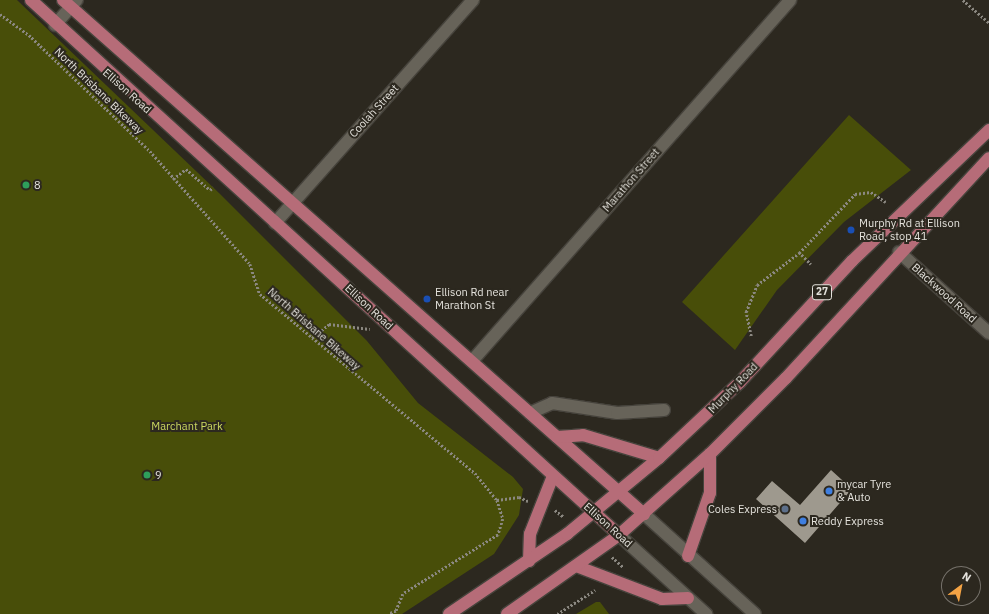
<!DOCTYPE html>
<html>
<head>
<meta charset="utf-8">
<style>
	body { margin:0 }
	#map { position:relative; width:989px; height:614px; overflow:hidden; background:#2c281f; font-family:"IBM Plex Sans",sans-serif }
	div>[style] { position:absolute }
	.green>* { inset:0; background:#484e09 }
	.building>* { inset:0; background:#9e998e }
	.path>* { height:2.5px; margin-top:-1.25px; transform-origin:0; background:repeating-linear-gradient(90deg,#8b8881 0 2px,transparent 0 4px) }
	.roads { filter:drop-shadow(1px 0 #46433c) drop-shadow(-1px 0 #46433c) drop-shadow(0 1px #46433c) drop-shadow(0 -1px #46433c) }
	.minor>* { height:12px; margin:-6px; padding:0 6px; transform-origin:6px; border-radius:6px; background:#676359 }
	.major>* { height:12px; margin:-6px; padding:0 6px; transform-origin:6px; border-radius:6px; background:#b66c78 }
	.dots>* { width:11px; height:11px; translate:-50% -50%; box-sizing:border-box; border:2px solid #2c281f; border-radius:50% }
	span { translate:-50% -50%; white-space:nowrap; text-align:center; line-height:1.15; -webkit-text-stroke:4px #2c281f; paint-order:stroke }
	.shield-label span { padding:1px 3px; background:#2c281f; border:1px solid; border-radius:3px; -webkit-text-stroke-width:0 }
	.shield-label { font-size:10px; color:#e4e2dc; font-weight:700 }
	.street-label { font-size:11px; color:#e4e2dc }
	.poi-label { font-size:11px; color:#e4e2dc }
	.left { translate:0 -50%; text-align:left }
	.right { translate:-100% -50%; text-align:right }
	.park-label { font-size:11px; color:#ccd960 }
	.north { position:absolute; left:941px; top:566px; width:40px; height:40px; box-sizing:border-box; background:#2c281f; border:1px solid #76726b; border-radius:50%; rotate:32deg; font-size:11px; font-weight:700; line-height:16px; text-align:center; color:#e4e2dc }
	.north::after { content:''; display:block; margin:auto; width:14px; height:18px; background:#f4a344; clip-path:polygon(50% 0,100% 100%,50% 72%,0 100%) }
</style>
</head>
<body>
<div id="map">
	<div class="green">
		<i style="clip-path:polygon(0 0,17px 0,219px 193px,367px 341px,418px 403px,513px 477px,523px 489px,519px 515px,494px 554px,402px 614px,0 614px)"></i>
		<i style="clip-path:polygon(849px 115px,911px 170px,844px 222px,777px 290px,735px 350px,682px 302px)"></i>
		<i style="clip-path:polygon(596px 602px,600px 602px,609px 614px,576px 614px)"></i>
	</div>
	<div class="building">
		<i style="clip-path:polygon(831px 470px,852px 489px,805px 543px,756px 499px,772px 481px,800px 505px)"></i>
	</div>
	<div class="path">
		<i style="left:963px;top:0;width:35px;rotate:41deg"></i>
		<i style="left:0;top:14px;width:36px;rotate:36deg"></i>
		<i style="left:29px;top:35px;width:168px;rotate:43.8deg"></i>
		<i style="left:150px;top:151px;width:151px;rotate:48.5deg"></i>
		<i style="left:250px;top:264px;width:32px;rotate:72deg"></i>
		<i style="left:260px;top:294px;width:280px;rotate:39.8deg"></i>
		<i style="left:475px;top:473px;width:35px;rotate:51deg"></i>
		<i style="left:497px;top:500px;width:20px;rotate:72deg"></i>
		<i style="left:503px;top:519px;width:17px;rotate:107deg"></i>
		<i style="left:498px;top:535px;width:112px;rotate:148.2deg"></i>
		<i style="left:403px;top:594px;width:18px;rotate:112deg"></i>
		<i style="left:396px;top:611px;width:8px;rotate:157deg"></i>
		<i style="left:173px;top:179px;width:16px;rotate:-38deg"></i>
		<i style="left:186px;top:169px;width:32px;rotate:41deg"></i>
		<i style="left:210px;top:190px;width:4px;rotate:-45deg"></i>
		<i style="left:799px;top:252px;width:17px;rotate:45deg"></i>
		<i style="left:751px;top:336px;width:25px;rotate:-102deg"></i>
		<i style="left:746px;top:312px;width:29px;rotate:-68deg"></i>
		<i style="left:757px;top:285px;width:53px;rotate:-37.3deg"></i>
		<i style="left:799px;top:253px;width:81px;rotate:-46.5deg"></i>
		<i style="left:855px;top:194px;width:16px;rotate:-7deg"></i>
		<i style="left:871px;top:192px;width:18px;rotate:34deg"></i>
		<i style="left:312px;top:338px;width:22px;rotate:-39deg"></i>
		<i style="left:329px;top:324px;width:41px;rotate:7deg"></i>
		<i style="left:497px;top:500px;width:22px;rotate:-8deg"></i>
		<i style="left:519px;top:497px;width:10px;rotate:24deg"></i>
		<i style="left:555px;top:510px;width:11px;rotate:38deg"></i>
		<i style="left:612px;top:557px;width:15px;rotate:42deg"></i>
		<i style="left:557px;top:614px;width:45px;rotate:-32.3deg"></i>
	</div>
	<div class="roads">
		<div class="minor">
			<i style="left:55px;top:25px;width:33px;rotate:-49deg"></i>
			<i style="left:275px;top:223px;width:298px;rotate:-48.4deg"></i>
			<i style="left:899px;top:252px;width:121px;rotate:42deg"></i>
			<i style="left:472px;top:361px;width:481px;rotate:-48.6deg"></i>
			<i style="left:530px;top:413px;width:24px;rotate:-24deg"></i>
			<i style="left:552px;top:403px;width:66px;rotate:8.7deg"></i>
			<i style="left:617px;top:413px;width:47px;rotate:-3.7deg"></i>
			<i style="left:644px;top:514px;width:149px;rotate:42deg"></i>
			<i style="left:619px;top:535px;width:118px;rotate:42.2deg"></i>
		</div>
		<div class="major">
			<i style="left:31px;top:0;width:795px;rotate:42.3deg"></i>
			<i style="left:63px;top:0;width:776px;rotate:41.5deg"></i>
			<i style="left:557px;top:437px;width:26px;rotate:-4deg"></i>
			<i style="left:583px;top:435px;width:79px;rotate:16.8deg"></i>
			<i style="left:688px;top:556px;width:67px;rotate:-70.8deg"></i>
			<i style="left:710px;top:493px;width:39px;rotate:-90deg"></i>
			<i style="left:529px;top:561px;width:27px;rotate:-88deg"></i>
			<i style="left:530px;top:534px;width:62px;rotate:-68.4deg"></i>
			<i style="left:576px;top:566px;width:92px;rotate:21deg"></i>
			<i style="left:662px;top:599px;width:26px;rotate:-2deg"></i>
			<i style="left:449px;top:614px;width:143px;rotate:-34.1deg"></i>
			<i style="left:567px;top:534px;width:119px;rotate:-39.6deg"></i>
			<i style="left:659px;top:458px;width:111px;rotate:-43.2deg"></i>
			<i style="left:740px;top:382px;width:165px;rotate:-47.2deg"></i>
			<i style="left:852px;top:261px;width:190px;rotate:-43.7deg"></i>
			<i style="left:507px;top:614px;width:137px;rotate:-35.2deg"></i>
			<i style="left:619px;top:535px;width:122px;rotate:-41.7deg"></i>
			<i style="left:710px;top:454px;width:107px;rotate:-45deg"></i>
			<i style="left:786px;top:378px;width:299px;rotate:-47.3deg"></i>
		</div>
	</div>
	<div class="dots">
		<i style="left:26px;top:185px;background:#2e9e5b"></i>
		<i style="left:851px;top:230px;background:#1a4fb4"></i>
		<i style="left:427px;top:299px;background:#1a4fb4"></i>
		<i style="left:147px;top:475px;background:#2e9e5b"></i>
		<i style="left:829px;top:491px;background:#3f7fe0"></i>
		<i style="left:785px;top:509px;background:#5c6f8a"></i>
		<i style="left:803px;top:521px;background:#3f7fe0"></i>
	</div>
	<div class="shield-label">
		<span style="left:822px;top:292px">27</span>
	</div>
	<div class="street-label">
		<span style="left:99px;top:91px;rotate:44deg">North Brisbane Bikeway</span>
		<span style="left:127px;top:91px;rotate:42deg">Ellison Road</span>
		<span style="left:374px;top:111px;rotate:-48deg">Coolah Street</span>
		<span style="left:631px;top:180px;rotate:-49deg">Marathon Street</span>
		<span style="left:944px;top:293px;rotate:42deg">Blackwood Road</span>
		<span style="left:369px;top:307px;rotate:43deg">Ellison Road</span>
		<span style="left:314px;top:329px;rotate:41deg">North Brisbane Bikeway</span>
		<span style="left:733px;top:388px;rotate:-46deg">Murphy Road</span>
		<span style="left:608px;top:525px;rotate:42deg">Ellison Road</span>
	</div>
	<div class="poi-label">
		<span class="left" style="left:34px;top:185px">8</span>
		<span class="left" style="left:859px;top:230px">Murphy Rd at Ellison<br>Road, stop 41</span>
		<span class="left" style="left:435px;top:299px">Ellison Rd near<br>Marathon St</span>
		<span class="left" style="left:155px;top:475px">9</span>
		<span class="left" style="left:837px;top:491px">mycar Tyre<br>&amp; Auto</span>
		<span class="right" style="left:777px;top:509px">Coles Express</span>
		<span class="left" style="left:811px;top:521px">Reddy Express</span>
	</div>
	<div class="park-label">
		<span style="left:187px;top:426px">Marchant Park</span>
	</div>
	<div class="north">N</div>
</div>
</body>
</html>
